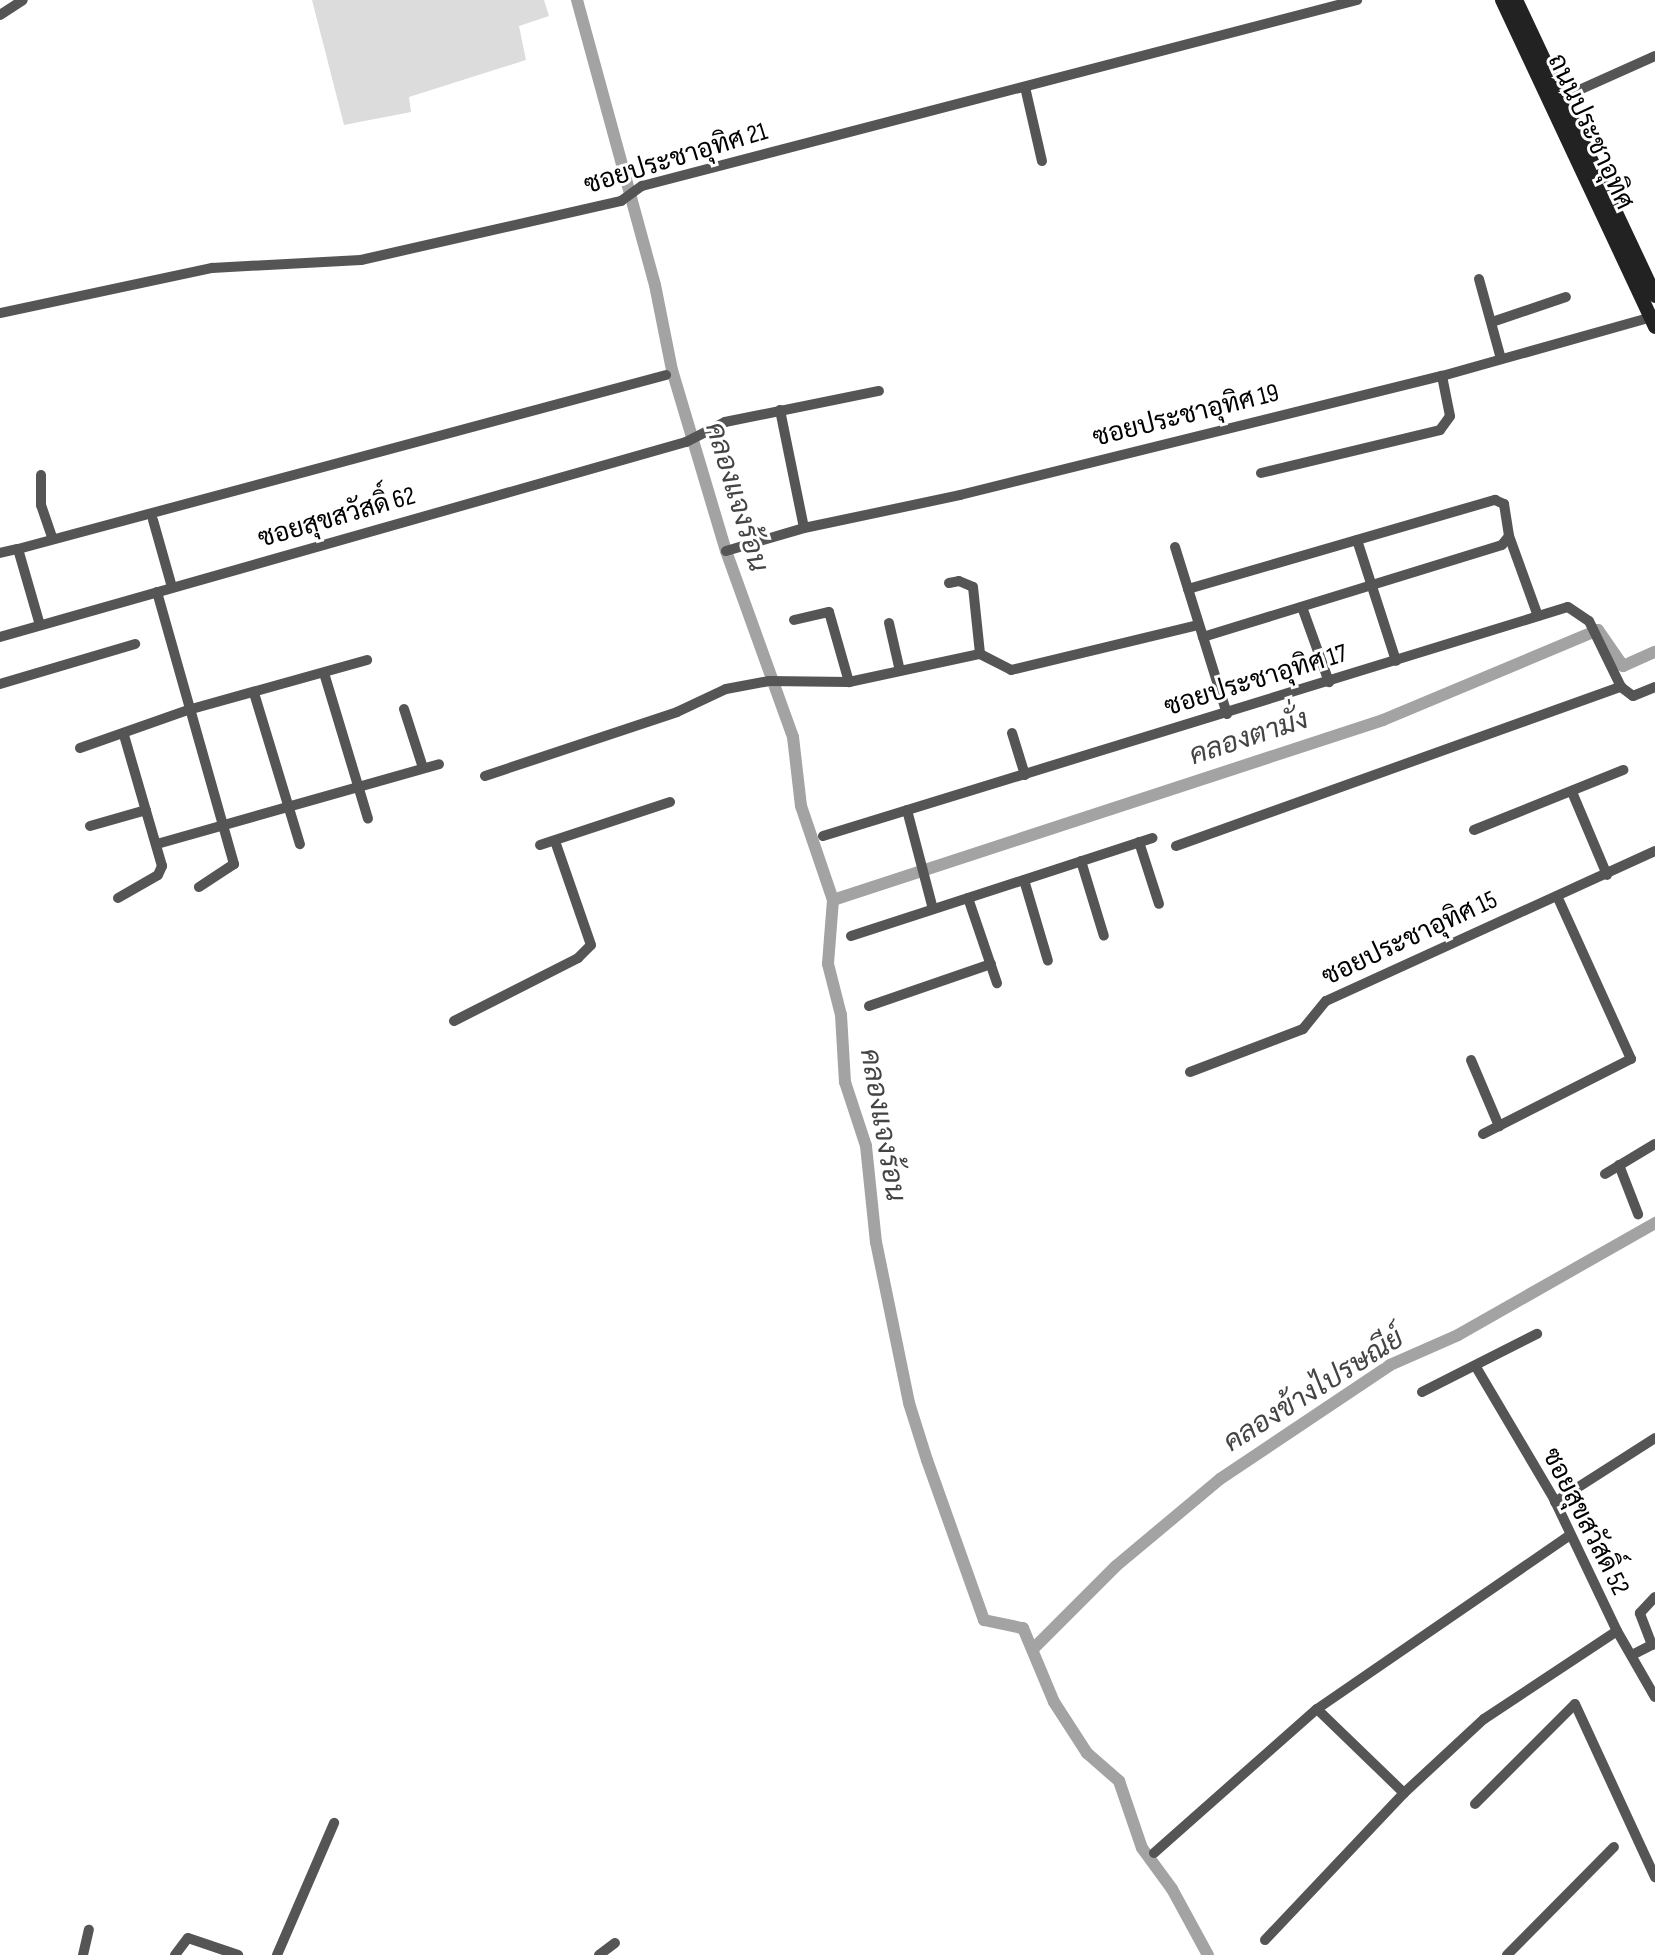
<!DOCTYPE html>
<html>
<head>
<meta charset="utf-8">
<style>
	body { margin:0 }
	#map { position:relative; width:1655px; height:1955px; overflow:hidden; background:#fff; font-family:"Sofia Sans Condensed",Sarabun,sans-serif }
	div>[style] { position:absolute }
	.green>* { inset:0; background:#dcdcdc }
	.canal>* { height:12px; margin:-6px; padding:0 6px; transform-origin:6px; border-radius:6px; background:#a3a3a3 }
	.minor>* { height:10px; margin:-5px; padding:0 5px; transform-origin:5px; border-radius:5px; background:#555 }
	.secondary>* { height:14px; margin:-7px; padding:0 7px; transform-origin:7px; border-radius:7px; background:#222 }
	span { translate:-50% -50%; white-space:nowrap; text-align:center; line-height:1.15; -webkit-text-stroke:6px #fff; paint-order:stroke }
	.street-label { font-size:26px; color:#000 }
	.water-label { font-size:28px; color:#444; font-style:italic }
</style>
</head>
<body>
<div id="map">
	<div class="green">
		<i style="clip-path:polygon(312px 0,544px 0,549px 16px,519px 26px,526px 60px,409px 97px,411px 112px,344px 125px)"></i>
	</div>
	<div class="canal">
		<i style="left:577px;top:0;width:295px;rotate:74.7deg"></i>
		<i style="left:655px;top:285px;width:87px;rotate:78.7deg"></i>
		<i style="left:672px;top:370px;width:189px;rotate:73.4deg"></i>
		<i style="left:726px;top:551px;width:198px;rotate:70.2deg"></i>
		<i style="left:793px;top:737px;width:69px;rotate:83.4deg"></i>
		<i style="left:801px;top:806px;width:99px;rotate:71.2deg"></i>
		<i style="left:833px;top:900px;width:64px;rotate:94.5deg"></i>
		<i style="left:828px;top:964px;width:53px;rotate:75.7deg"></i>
		<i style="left:841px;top:1015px;width:67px;rotate:86.6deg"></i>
		<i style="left:845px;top:1082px;width:67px;rotate:71.8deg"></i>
		<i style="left:866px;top:1146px;width:97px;rotate:84.1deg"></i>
		<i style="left:876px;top:1242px;width:164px;rotate:78.4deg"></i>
		<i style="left:909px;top:1403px;width:60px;rotate:72.5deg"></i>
		<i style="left:927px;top:1460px;width:170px;rotate:70.4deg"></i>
		<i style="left:984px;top:1620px;width:40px;rotate:12deg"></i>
		<i style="left:1023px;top:1628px;width:80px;rotate:67.3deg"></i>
		<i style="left:1054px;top:1702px;width:61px;rotate:57.1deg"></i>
		<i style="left:1087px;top:1753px;width:43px;rotate:41.2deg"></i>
		<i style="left:1119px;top:1781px;width:71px;rotate:71.1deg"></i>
		<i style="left:1142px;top:1848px;width:51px;rotate:53.8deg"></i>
		<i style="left:1172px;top:1889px;width:75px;rotate:61.4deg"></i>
		<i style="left:833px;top:900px;width:579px;rotate:-18.12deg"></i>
		<i style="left:1383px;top:720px;width:233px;rotate:-22.7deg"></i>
		<i style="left:1598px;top:630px;width:44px;rotate:55.2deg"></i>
		<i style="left:1623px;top:666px;width:35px;rotate:-24deg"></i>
		<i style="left:1033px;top:1649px;width:117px;rotate:-45deg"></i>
		<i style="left:1116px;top:1566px;width:136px;rotate:-39.9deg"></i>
		<i style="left:1220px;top:1479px;width:205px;rotate:-33.8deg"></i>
		<i style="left:1390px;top:1365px;width:74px;rotate:-23.8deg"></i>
		<i style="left:1458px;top:1335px;width:227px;rotate:-29.6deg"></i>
	</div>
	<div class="minor">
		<i style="left:0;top:15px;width:27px;rotate:-33deg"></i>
		<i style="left:1025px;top:87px;width:76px;rotate:77.1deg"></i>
		<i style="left:1559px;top:99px;width:105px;rotate:-24.1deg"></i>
		<i style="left:1479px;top:279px;width:83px;rotate:74.6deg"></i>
		<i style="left:0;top:313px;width:217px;rotate:-12deg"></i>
		<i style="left:212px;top:268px;width:149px;rotate:-3.1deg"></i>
		<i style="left:361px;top:260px;width:267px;rotate:-12.8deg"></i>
		<i style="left:621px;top:201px;width:26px;rotate:-36deg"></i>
		<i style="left:642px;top:186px;width:739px;rotate:-14.58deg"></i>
		<i style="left:1492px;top:322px;width:78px;rotate:-18.7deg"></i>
		<i style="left:780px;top:410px;width:120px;rotate:78.5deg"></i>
		<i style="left:1261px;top:473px;width:184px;rotate:-13.5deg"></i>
		<i style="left:1440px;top:430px;width:17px;rotate:-54deg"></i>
		<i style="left:1450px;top:416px;width:41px;rotate:-101.3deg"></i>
		<i style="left:41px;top:475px;width:30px;rotate:90deg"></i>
		<i style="left:41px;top:505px;width:36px;rotate:71deg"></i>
		<i style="left:153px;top:520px;width:70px;rotate:74.2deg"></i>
		<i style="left:1509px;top:536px;width:85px;rotate:70.1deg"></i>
		<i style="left:1357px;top:540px;width:127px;rotate:72.1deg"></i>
		<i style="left:1175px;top:547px;width:175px;rotate:72.7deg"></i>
		<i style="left:18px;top:549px;width:671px;rotate:-15.03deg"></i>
		<i style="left:726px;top:551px;width:81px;rotate:-16.4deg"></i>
		<i style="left:804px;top:528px;width:159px;rotate:-11.9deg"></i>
		<i style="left:960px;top:495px;width:496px;rotate:-13.9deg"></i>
		<i style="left:1442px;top:376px;width:221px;rotate:-15.7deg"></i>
		<i style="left:0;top:553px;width:18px;rotate:-13deg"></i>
		<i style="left:18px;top:549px;width:79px;rotate:73.9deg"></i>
		<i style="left:949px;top:583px;width:10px;rotate:-11deg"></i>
		<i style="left:959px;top:581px;width:15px;rotate:23deg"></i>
		<i style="left:973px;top:587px;width:67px;rotate:84deg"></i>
		<i style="left:1188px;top:589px;width:320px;rotate:-16.2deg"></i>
		<i style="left:1495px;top:500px;width:10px;rotate:24deg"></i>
		<i style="left:1504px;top:504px;width:32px;rotate:81deg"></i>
		<i style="left:1509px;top:536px;width:11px;rotate:128deg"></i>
		<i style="left:1502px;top:545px;width:313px;rotate:162.9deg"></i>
		<i style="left:157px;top:592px;width:283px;rotate:74.2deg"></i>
		<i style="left:234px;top:864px;width:42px;rotate:146.7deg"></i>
		<i style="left:1302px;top:607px;width:80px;rotate:70.2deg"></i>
		<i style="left:794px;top:620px;width:36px;rotate:-13deg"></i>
		<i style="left:829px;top:612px;width:73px;rotate:74.1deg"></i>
		<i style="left:889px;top:623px;width:49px;rotate:77.1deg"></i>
		<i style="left:0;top:637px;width:713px;rotate:-15.87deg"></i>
		<i style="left:686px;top:442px;width:44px;rotate:-27.1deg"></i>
		<i style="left:725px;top:422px;width:157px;rotate:-11.4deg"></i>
		<i style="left:324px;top:673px;width:152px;rotate:73.2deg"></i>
		<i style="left:0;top:684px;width:141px;rotate:-16.5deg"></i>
		<i style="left:254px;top:693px;width:158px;rotate:73.1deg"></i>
		<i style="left:404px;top:709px;width:62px;rotate:72.1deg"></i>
		<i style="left:1012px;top:733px;width:44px;rotate:72.8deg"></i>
		<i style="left:80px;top:748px;width:114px;rotate:-19.4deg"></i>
		<i style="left:188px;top:710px;width:186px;rotate:-15.6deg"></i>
		<i style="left:485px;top:776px;width:202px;rotate:-18.4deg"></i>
		<i style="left:677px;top:712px;width:54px;rotate:-25.1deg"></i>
		<i style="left:726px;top:689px;width:44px;rotate:-10.5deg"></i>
		<i style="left:769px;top:681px;width:80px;rotate:0.7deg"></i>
		<i style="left:849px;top:682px;width:134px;rotate:-12.1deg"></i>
		<i style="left:980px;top:654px;width:35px;rotate:27deg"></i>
		<i style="left:1011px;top:670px;width:193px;rotate:-13.5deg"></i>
		<i style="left:1572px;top:792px;width:90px;rotate:67.1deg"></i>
		<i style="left:907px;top:810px;width:102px;rotate:75.3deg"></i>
		<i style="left:90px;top:826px;width:58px;rotate:-15.9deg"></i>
		<i style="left:1474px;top:830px;width:161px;rotate:-21.9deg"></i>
		<i style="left:823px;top:836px;width:779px;rotate:-17.09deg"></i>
		<i style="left:1568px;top:607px;width:25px;rotate:34deg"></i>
		<i style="left:1589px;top:621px;width:73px;rotate:64.1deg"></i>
		<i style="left:1621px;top:687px;width:15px;rotate:37deg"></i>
		<i style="left:1633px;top:696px;width:24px;rotate:-22deg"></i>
		<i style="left:1139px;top:842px;width:65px;rotate:72.1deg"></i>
		<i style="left:157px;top:844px;width:293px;rotate:-15.8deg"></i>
		<i style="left:540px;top:845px;width:137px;rotate:-18.3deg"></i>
		<i style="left:1176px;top:846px;width:473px;rotate:-19.7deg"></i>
		<i style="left:1081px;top:861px;width:78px;rotate:73deg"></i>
		<i style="left:1024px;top:880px;width:84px;rotate:73.5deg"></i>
		<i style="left:118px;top:898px;width:46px;rotate:-29.9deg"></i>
		<i style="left:158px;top:875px;width:10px;rotate:-66deg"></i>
		<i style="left:162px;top:866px;width:136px;rotate:-106.2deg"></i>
		<i style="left:968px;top:898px;width:90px;rotate:71.2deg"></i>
		<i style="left:851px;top:936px;width:317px;rotate:-18deg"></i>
		<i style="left:869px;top:1006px;width:129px;rotate:-19deg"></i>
		<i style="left:454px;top:1021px;width:139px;rotate:-26.9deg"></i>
		<i style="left:578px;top:958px;width:18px;rotate:-45deg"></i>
		<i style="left:591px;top:945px;width:110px;rotate:-109.1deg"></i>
		<i style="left:1471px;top:1060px;width:72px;rotate:67deg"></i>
		<i style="left:1190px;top:1072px;width:121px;rotate:-20.8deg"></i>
		<i style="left:1303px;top:1029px;width:36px;rotate:-51deg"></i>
		<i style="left:1326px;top:1001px;width:362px;rotate:-24.5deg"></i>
		<i style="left:1483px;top:1134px;width:166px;rotate:-26.9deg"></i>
		<i style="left:1631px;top:1059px;width:179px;rotate:-114.4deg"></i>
		<i style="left:1619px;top:1165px;width:53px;rotate:68.8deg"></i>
		<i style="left:1605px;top:1174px;width:58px;rotate:-31deg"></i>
		<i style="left:1476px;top:1367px;width:153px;rotate:59.4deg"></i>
		<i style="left:1554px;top:1499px;width:146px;rotate:64.5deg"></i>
		<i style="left:1617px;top:1631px;width:76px;rotate:60.1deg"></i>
		<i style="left:1422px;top:1392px;width:129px;rotate:-26.8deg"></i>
		<i style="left:1555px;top:1502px;width:119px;rotate:-32.6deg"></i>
		<i style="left:1632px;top:1655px;width:22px;rotate:-27deg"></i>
		<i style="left:1652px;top:1645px;width:34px;rotate:-111deg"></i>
		<i style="left:1640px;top:1613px;width:22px;rotate:-47deg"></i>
		<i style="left:1317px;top:1709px;width:121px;rotate:44deg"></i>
		<i style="left:1475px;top:1804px;width:141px;rotate:-45deg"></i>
		<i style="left:1575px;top:1704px;width:191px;rotate:65.2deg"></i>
		<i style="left:1154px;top:1853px;width:217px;rotate:-41.5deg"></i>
		<i style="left:1317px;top:1709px;width:306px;rotate:-34.5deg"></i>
		<i style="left:1265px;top:1940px;width:202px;rotate:-46.6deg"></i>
		<i style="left:1404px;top:1793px;width:109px;rotate:-42.8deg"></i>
		<i style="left:1484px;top:1719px;width:159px;rotate:-33.5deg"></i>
		<i style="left:83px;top:1955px;width:26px;rotate:-77deg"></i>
		<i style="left:175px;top:1955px;width:21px;rotate:-53deg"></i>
		<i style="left:188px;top:1938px;width:53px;rotate:18.8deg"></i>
		<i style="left:277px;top:1955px;width:144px;rotate:-66.6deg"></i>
		<i style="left:599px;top:1955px;width:20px;rotate:-37deg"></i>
		<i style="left:1507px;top:1955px;width:152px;rotate:-45.3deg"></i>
	</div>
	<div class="secondary">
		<i style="left:1502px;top:0;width:361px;rotate:64.9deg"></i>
		<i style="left:1516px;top:0;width:327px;rotate:64.8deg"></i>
	</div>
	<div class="street-label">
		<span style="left:1590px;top:132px;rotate:65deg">ถนนประชาอุทิศ</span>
		<span style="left:676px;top:159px;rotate:-17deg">ซอยประชาอุทิศ 21</span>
		<span style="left:1186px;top:416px;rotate:-14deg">ซอยประชาอุทิศ 19</span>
		<span style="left:337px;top:518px;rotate:-16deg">ซอยสุขสวัสดิ์ 62</span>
		<span style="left:1256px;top:681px;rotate:-17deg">ซอยประชาอุทิศ 17</span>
		<span style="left:1410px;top:939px;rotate:-25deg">ซอยประชาอุทิศ 15</span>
		<span style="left:1585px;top:1522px;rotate:63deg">ซอยสุขสวัสดิ์ 52</span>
	</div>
	<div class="water-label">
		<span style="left:736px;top:497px;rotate:73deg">คลองแจงร้อน</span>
		<span style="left:1249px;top:738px;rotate:-18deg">คลองตามั่ง</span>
		<span style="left:882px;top:1125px;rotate:80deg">คลองแจงร้อน</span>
		<span style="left:1314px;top:1391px;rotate:-32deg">คลองข้างไปรษณีย์</span>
	</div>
</div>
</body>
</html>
